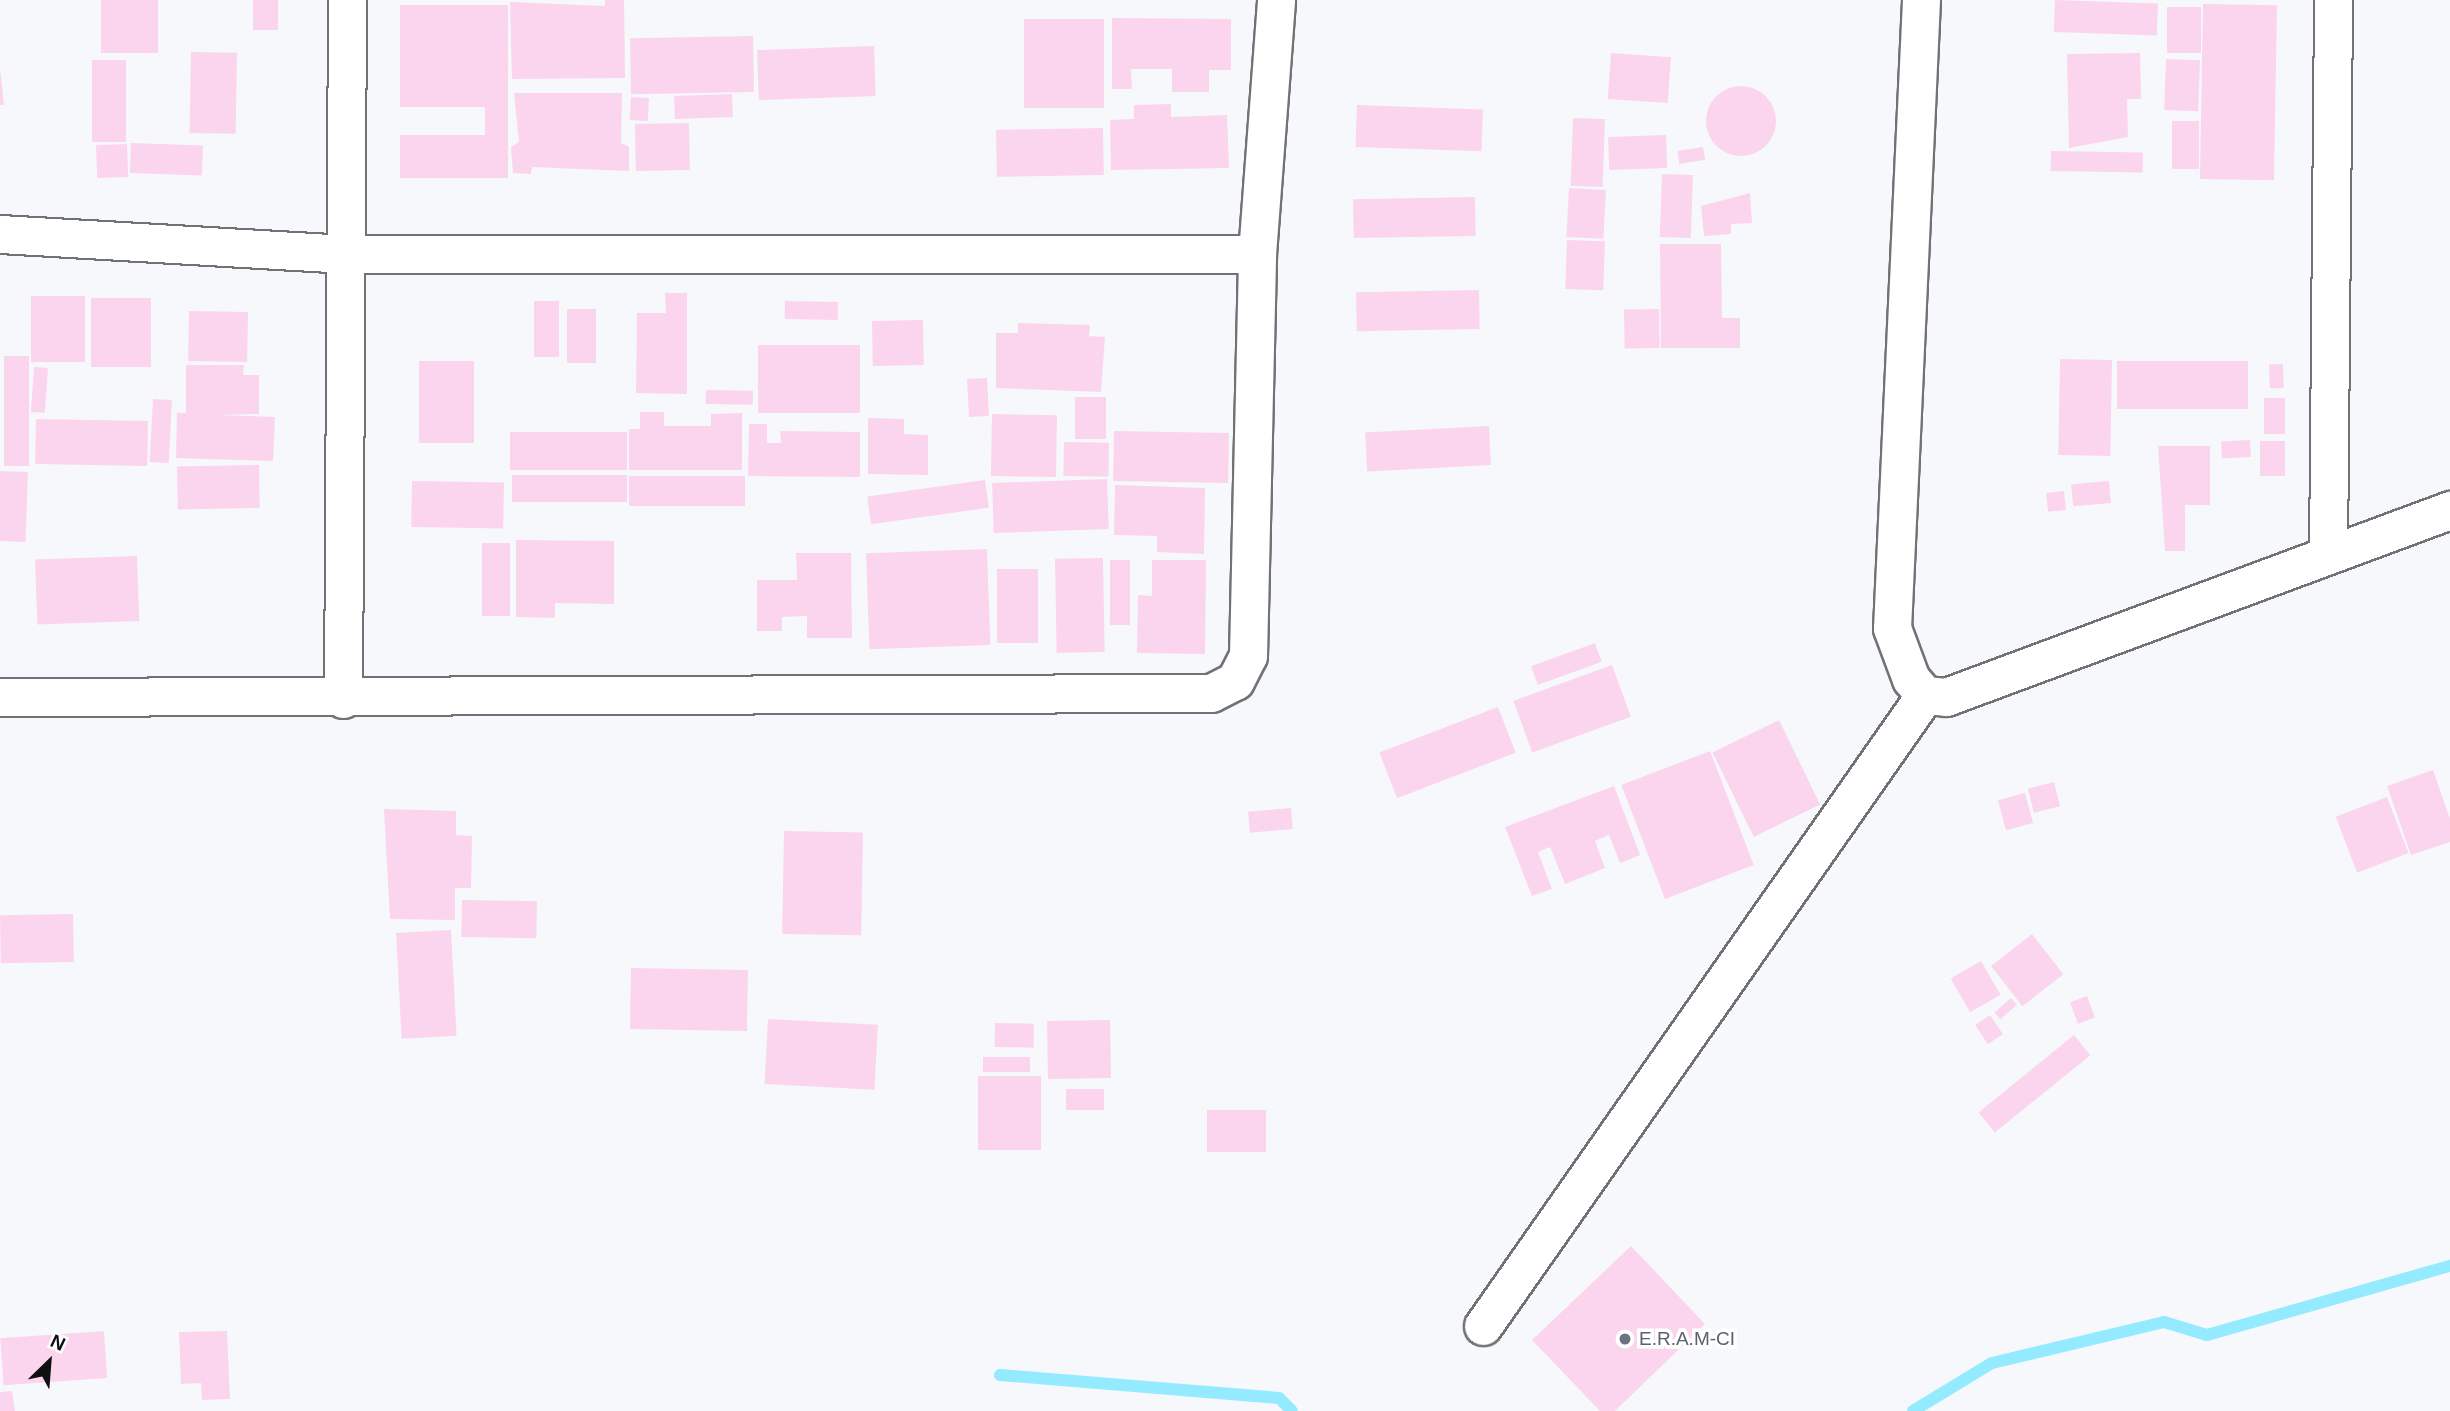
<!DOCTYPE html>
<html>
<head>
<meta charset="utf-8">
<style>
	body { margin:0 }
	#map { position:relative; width:2450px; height:1411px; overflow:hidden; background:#f7f8fc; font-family:Helvetica,sans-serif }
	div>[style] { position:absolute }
	.stream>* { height:12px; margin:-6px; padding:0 6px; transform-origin:6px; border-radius:6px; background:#94eaff }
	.building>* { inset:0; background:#fbd5ed; transform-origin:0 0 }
	.round { border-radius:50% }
	.roads { filter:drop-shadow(2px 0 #717276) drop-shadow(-2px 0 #717276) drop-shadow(0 2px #717276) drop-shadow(0 -2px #717276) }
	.street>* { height:37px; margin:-18.5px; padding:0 18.5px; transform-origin:18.5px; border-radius:18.5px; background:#fff }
	.dots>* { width:19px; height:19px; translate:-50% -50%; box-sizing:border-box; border:4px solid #fff; border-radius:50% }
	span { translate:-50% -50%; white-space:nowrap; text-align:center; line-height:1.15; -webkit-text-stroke:7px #fff; paint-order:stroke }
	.worship-label { font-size:19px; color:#5b616d }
	.left { translate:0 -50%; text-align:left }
	.north { position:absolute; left:14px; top:1327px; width:70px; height:70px; -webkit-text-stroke:5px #fff; paint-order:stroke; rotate:25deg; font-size:19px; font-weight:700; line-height:28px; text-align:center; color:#101012 }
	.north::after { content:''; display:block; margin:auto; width:24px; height:32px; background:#101012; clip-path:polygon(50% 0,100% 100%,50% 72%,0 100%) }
</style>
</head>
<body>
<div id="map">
	<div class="stream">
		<i style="left:1000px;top:1375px;width:280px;rotate:4.7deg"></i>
		<i style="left:1279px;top:1398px;width:18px;rotate:45deg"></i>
		<i style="left:1913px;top:1411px;width:92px;rotate:-31.3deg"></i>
		<i style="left:1992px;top:1363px;width:177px;rotate:-13.4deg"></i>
		<i style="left:2164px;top:1322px;width:45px;rotate:16.8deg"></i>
		<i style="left:2207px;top:1335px;width:253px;rotate:-15.9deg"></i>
	</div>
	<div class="building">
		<i style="left:101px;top:0;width:57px;height:53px"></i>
		<i style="left:253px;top:0;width:25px;height:30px"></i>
		<i style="clip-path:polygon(605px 0,624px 0,625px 78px,512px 79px,510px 2px,605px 6px)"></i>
		<i style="left:2055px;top:0;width:103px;height:32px;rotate:2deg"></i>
		<i style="left:2203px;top:4px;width:74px;height:175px;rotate:1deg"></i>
		<i style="clip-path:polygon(400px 5px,508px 5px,508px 178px,400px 178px,400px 135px,485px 135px,485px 107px,400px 107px)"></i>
		<i style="left:2167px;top:7px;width:34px;height:46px"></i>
		<i style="clip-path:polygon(1112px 18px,1231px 19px,1231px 70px,1209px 70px,1209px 92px,1172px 92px,1172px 69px,1131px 69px,1132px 89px,1112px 89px)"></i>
		<i style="left:1024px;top:19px;width:80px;height:89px"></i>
		<i style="left:753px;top:36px;width:56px;height:123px;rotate:89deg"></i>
		<i style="left:874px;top:46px;width:50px;height:117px;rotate:88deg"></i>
		<i style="left:191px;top:52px;width:46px;height:81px;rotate:1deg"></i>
		<i style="left:1611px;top:53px;width:60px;height:46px;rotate:4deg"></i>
		<i style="clip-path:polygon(2140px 53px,2141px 99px,2127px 99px,2128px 137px,2069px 148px,2067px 54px)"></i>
		<i style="left:2166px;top:59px;width:34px;height:51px;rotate:2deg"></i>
		<i style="left:92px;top:60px;width:34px;height:82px"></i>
		<i style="clip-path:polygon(0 68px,4px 105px,0 105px)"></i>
		<i class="round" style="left:1706px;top:86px;width:70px;height:70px"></i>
		<i style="clip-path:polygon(514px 93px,622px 93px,621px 143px,629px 147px,629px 171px,532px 167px,531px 174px,513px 173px,511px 147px,519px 142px)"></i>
		<i style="left:732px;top:94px;width:23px;height:58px;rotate:88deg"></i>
		<i style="left:631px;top:97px;width:18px;height:23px;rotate:3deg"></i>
		<i style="clip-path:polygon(1171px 104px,1171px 117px,1227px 115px,1229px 168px,1111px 170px,1110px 120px,1134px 119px,1134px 105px)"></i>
		<i style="left:1357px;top:105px;width:126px;height:42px;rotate:2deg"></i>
		<i style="left:1573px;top:118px;width:32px;height:68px;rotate:2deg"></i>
		<i style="left:2172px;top:121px;width:27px;height:48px"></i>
		<i style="left:689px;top:123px;width:47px;height:54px;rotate:89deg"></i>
		<i style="left:1103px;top:128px;width:47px;height:107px;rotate:89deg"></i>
		<i style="left:1666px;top:135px;width:33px;height:58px;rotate:88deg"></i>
		<i style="left:131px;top:143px;width:72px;height:30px;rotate:2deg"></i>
		<i style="left:127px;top:144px;width:33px;height:31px;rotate:88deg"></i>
		<i style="left:1703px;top:147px;width:13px;height:26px;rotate:81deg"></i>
		<i style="left:2051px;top:151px;width:92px;height:20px;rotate:1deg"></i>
		<i style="left:1662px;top:174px;width:31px;height:63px;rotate:2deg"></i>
		<i style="left:1569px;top:188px;width:37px;height:49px;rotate:3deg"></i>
		<i style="clip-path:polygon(1750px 193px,1752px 223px,1731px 224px,1731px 234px,1704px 236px,1701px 206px)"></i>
		<i style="left:1475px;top:197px;width:39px;height:122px;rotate:89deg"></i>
		<i style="left:1567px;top:240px;width:38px;height:49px;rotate:2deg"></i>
		<i style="clip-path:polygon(1660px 244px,1721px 244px,1722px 318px,1740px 318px,1740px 348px,1661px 348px)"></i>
		<i style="left:1479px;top:290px;width:39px;height:123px;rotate:89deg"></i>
		<i style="clip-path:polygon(665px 293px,687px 293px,687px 394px,636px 393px,637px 313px,666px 313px)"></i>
		<i style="left:31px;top:296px;width:54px;height:66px"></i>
		<i style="left:91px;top:298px;width:60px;height:69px"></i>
		<i style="left:534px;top:301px;width:25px;height:56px"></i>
		<i style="left:785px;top:301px;width:53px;height:18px;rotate:1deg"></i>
		<i style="left:567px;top:309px;width:29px;height:54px"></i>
		<i style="left:1659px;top:309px;width:39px;height:35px;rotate:89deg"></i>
		<i style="left:189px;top:311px;width:59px;height:50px;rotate:1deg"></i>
		<i style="left:923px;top:320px;width:45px;height:51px;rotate:89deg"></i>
		<i style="clip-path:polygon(1018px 323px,1090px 325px,1089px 336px,1105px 337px,1101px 392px,996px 388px,996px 333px,1018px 333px)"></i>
		<i style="left:758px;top:345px;width:102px;height:68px"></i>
		<i style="left:4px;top:356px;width:25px;height:110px"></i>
		<i style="left:2060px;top:359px;width:52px;height:96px;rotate:1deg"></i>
		<i style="left:419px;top:361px;width:55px;height:82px"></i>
		<i style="left:2117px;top:361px;width:131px;height:48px"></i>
		<i style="left:2283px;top:364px;width:24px;height:14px;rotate:88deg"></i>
		<i style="clip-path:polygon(186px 365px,244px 365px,243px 375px,259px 375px,259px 414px,218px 415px,275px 417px,273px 461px,176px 458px,177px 413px,186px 413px)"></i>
		<i style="left:34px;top:367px;width:14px;height:45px;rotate:4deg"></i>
		<i style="left:987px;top:378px;width:38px;height:20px;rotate:87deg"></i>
		<i style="left:706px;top:390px;width:47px;height:14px;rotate:1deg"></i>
		<i style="left:1075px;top:397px;width:31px;height:42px"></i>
		<i style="left:2264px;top:398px;width:21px;height:36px"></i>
		<i style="left:153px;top:399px;width:19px;height:63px;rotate:3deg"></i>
		<i style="clip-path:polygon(640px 412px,664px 412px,664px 426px,711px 426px,711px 414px,742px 413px,742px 470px,629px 470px,629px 429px,640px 429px)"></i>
		<i style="left:992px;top:414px;width:65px;height:62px;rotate:1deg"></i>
		<i style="clip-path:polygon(868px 418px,904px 419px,904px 434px,928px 435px,928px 475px,868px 474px)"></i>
		<i style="left:36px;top:419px;width:112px;height:45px;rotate:1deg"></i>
		<i style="clip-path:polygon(749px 424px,767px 424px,767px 443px,781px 443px,780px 431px,860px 432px,860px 477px,748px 476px)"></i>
		<i style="left:1489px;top:426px;width:39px;height:124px;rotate:87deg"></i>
		<i style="left:1114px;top:431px;width:115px;height:50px;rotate:1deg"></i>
		<i style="left:510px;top:432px;width:117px;height:38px"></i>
		<i style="left:2250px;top:440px;width:17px;height:29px;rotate:87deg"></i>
		<i style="left:2260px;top:441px;width:25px;height:35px"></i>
		<i style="left:1064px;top:442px;width:45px;height:34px;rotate:1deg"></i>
		<i style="clip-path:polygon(2158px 446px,2210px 446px,2210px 505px,2185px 505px,2185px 551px,2165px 551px)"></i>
		<i style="left:259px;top:465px;width:43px;height:82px;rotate:89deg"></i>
		<i style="left:0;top:471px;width:28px;height:70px;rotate:2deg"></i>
		<i style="left:512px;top:475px;width:115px;height:27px"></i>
		<i style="left:629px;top:476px;width:116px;height:30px"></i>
		<i style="left:1107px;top:479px;width:50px;height:115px;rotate:88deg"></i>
		<i style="left:985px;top:480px;width:28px;height:119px;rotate:82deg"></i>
		<i style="left:412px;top:481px;width:92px;height:46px;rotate:1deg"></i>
		<i style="left:2109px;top:481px;width:22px;height:38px;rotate:85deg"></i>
		<i style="clip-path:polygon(1115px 485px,1205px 488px,1204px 554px,1157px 552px,1157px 536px,1114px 535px)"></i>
		<i style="left:2064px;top:491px;width:19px;height:18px;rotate:84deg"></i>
		<i style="clip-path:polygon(516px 540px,614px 541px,614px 604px,555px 603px,555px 618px,516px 617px)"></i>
		<i style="left:482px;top:543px;width:28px;height:73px"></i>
		<i style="left:987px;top:549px;width:96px;height:121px;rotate:88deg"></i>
		<i style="clip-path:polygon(796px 553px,851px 553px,852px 638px,807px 638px,807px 616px,782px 617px,782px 631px,757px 631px,757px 580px,797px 580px)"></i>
		<i style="left:137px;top:556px;width:65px;height:102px;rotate:88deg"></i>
		<i style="left:1103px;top:558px;width:94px;height:48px;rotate:89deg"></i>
		<i style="left:1110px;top:560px;width:20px;height:65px"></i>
		<i style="clip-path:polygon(1152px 560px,1206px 560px,1205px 654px,1137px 653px,1138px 595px,1152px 596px)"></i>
		<i style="left:997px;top:569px;width:41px;height:74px"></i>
		<i style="left:1595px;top:643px;width:20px;height:68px;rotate:70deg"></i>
		<i style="left:1612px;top:665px;width:55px;height:105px;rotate:70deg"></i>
		<i style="left:1498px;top:707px;width:49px;height:127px;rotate:69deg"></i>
		<i style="left:1779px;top:720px;width:94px;height:74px;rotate:64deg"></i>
		<i style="left:1710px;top:751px;width:122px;height:95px;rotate:69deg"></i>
		<i style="clip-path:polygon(2433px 770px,2450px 819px,2450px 842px,2411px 855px,2387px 786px)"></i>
		<i style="left:2054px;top:782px;width:25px;height:27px;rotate:76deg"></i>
		<i style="clip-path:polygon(1614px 786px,1640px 855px,1620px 863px,1609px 835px,1595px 841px,1605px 868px,1565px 884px,1550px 847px,1538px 852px,1552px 889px,1532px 896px,1505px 827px)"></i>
		<i style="left:2025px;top:793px;width:31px;height:28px;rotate:75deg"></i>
		<i style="left:2387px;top:797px;width:60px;height:55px;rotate:69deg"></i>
		<i style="left:1291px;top:808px;width:21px;height:43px;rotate:85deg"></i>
		<i style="clip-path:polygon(384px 809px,456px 811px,456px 835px,472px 836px,471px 888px,455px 888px,455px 920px,390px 919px)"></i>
		<i style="left:784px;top:831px;width:79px;height:103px;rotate:1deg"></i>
		<i style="left:462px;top:900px;width:75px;height:37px;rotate:1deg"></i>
		<i style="left:73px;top:914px;width:48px;height:73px;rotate:89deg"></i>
		<i style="left:451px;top:930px;width:106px;height:55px;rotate:87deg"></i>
		<i style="left:2032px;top:934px;width:51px;height:52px;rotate:52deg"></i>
		<i style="left:1981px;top:961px;width:39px;height:35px;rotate:60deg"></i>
		<i style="left:631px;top:968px;width:117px;height:61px;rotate:1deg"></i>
		<i style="left:2087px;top:996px;width:23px;height:18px;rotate:70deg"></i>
		<i style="left:2011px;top:998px;width:9px;height:22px;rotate:49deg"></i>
		<i style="left:1990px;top:1015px;width:23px;height:18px;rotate:56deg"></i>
		<i style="left:768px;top:1019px;width:110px;height:65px;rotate:3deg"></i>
		<i style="left:1110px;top:1020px;width:58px;height:63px;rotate:89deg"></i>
		<i style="left:995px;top:1023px;width:39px;height:24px;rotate:1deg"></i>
		<i style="left:2074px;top:1035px;width:26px;height:123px;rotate:51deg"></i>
		<i style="left:983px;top:1057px;width:47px;height:15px"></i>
		<i style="left:978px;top:1076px;width:63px;height:74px"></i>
		<i style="left:1066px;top:1089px;width:38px;height:21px"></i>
		<i style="left:1207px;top:1110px;width:59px;height:42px"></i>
		<i style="clip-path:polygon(1631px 1246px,1705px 1324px,1615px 1411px,1600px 1411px,1532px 1340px)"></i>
		<i style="left:104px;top:1331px;width:47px;height:104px;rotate:86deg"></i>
		<i style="clip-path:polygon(227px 1331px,230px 1399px,202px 1400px,201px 1383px,181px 1384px,179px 1332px)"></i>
		<i style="clip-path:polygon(12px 1391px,15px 1411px,0 1411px,0 1392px)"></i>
	</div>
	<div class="roads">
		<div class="street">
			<i style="left:1921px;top:0;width:629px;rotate:92.64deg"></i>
			<i style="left:1892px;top:628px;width:54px;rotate:69.6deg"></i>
			<i style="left:1911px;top:679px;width:21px;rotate:49deg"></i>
			<i style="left:1925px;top:695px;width:21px;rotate:5deg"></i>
			<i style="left:1946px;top:697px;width:538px;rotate:-20.36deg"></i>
			<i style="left:0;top:234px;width:347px;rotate:3.3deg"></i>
			<i style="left:346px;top:254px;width:911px"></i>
			<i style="left:2328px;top:555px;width:555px;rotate:-89.48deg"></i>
			<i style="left:0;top:697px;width:1211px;rotate:-0.19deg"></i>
			<i style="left:1211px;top:693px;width:27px;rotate:-27deg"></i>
			<i style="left:1235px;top:681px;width:28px;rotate:-63deg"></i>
			<i style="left:1248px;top:656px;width:402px;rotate:-88.7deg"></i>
			<i style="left:1257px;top:254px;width:255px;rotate:-85.7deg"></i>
			<i style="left:343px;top:699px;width:699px;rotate:-89.67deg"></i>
			<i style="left:1483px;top:1326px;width:770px;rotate:-54.99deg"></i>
		</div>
	</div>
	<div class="dots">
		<i style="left:1625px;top:1339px;background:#6b7280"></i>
	</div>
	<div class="worship-label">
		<span class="left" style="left:1639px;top:1339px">E.R.A.M-CI</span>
	</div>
	<div class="north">N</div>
</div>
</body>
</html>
